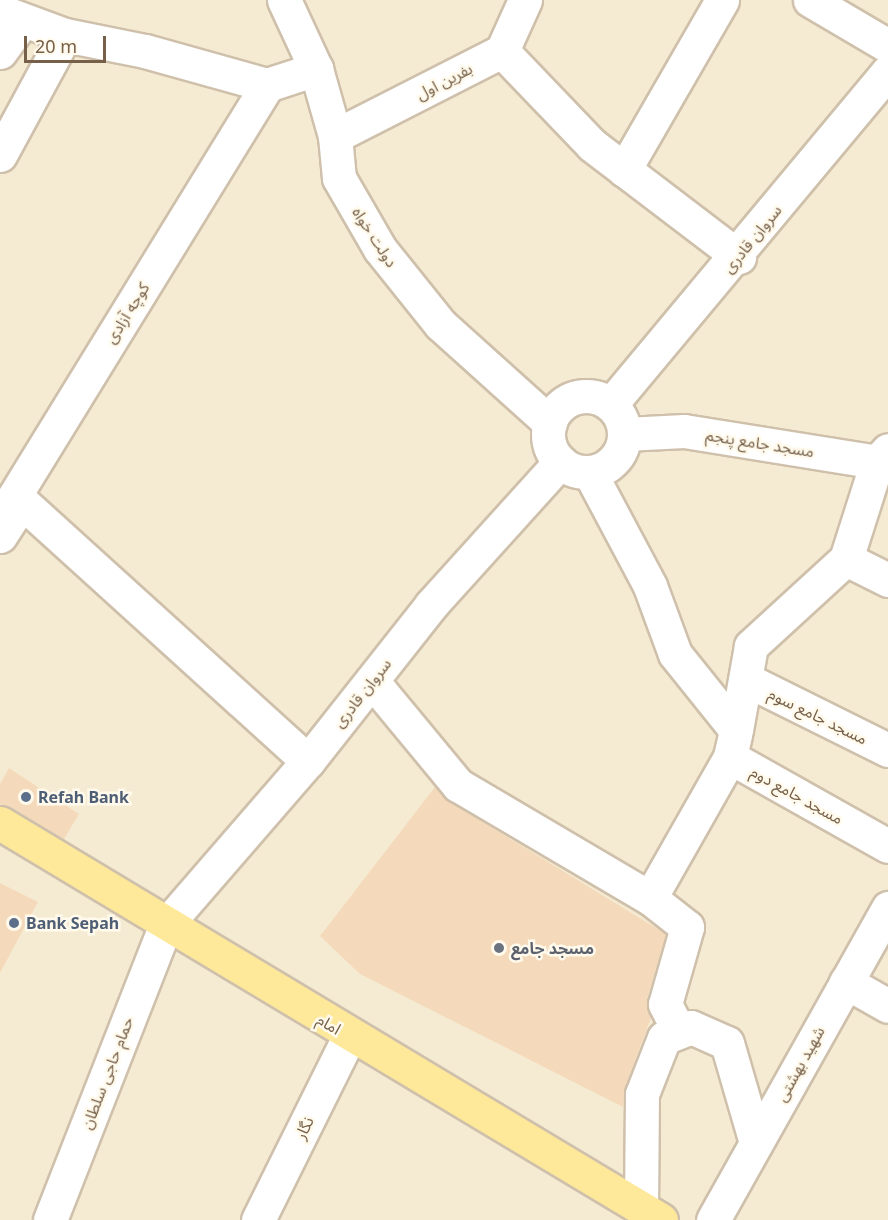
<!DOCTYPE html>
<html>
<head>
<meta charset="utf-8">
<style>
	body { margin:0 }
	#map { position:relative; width:888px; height:1220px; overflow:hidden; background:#fdf7e5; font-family:"Noto Sans","Noto Sans Arabic",sans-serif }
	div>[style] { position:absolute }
	.residential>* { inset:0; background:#f5ebd3; transform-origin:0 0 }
	.building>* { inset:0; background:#f4dabb }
	.roads { filter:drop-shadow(2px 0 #cfc0ab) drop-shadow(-2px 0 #cfc0ab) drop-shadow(0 2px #cfc0ab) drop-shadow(0 -2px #cfc0ab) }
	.minor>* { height:33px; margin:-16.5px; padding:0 16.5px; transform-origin:16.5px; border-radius:16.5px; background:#fff }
	.minor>.ring { margin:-16.5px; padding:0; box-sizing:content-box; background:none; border:33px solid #fff; border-radius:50% }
	.major>* { height:33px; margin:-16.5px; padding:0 16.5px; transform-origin:16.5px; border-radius:16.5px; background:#fee99b }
	.dots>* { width:16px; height:16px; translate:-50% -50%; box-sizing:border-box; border:3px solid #fffaec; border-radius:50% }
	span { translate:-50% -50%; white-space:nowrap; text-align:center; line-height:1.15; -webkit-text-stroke:5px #fffaec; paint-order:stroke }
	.street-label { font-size:16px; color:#776049 }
	.service-label { font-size:16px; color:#4e5e75; font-weight:700 }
	.left { translate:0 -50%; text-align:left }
	.worship-label { font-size:16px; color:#5b616d; font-weight:700 }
	.scale { position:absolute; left:24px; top:36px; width:82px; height:27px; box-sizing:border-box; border:3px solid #776049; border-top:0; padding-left:8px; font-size:18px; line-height:21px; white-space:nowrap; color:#776049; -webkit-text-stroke:4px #fffaec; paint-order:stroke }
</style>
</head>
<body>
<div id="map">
	<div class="residential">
		<i style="left:0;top:0;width:888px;height:1220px"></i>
	</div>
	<div class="building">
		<i style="clip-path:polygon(9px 768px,79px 814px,64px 839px,0 804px,0 784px)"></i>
		<i style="clip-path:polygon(435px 787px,448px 801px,666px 934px,647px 999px,651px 1018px,625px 1087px,623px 1107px,360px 974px,320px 936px)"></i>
		<i style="clip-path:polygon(0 883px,38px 902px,0 973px)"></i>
	</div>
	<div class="roads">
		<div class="minor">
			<i style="left:284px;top:0;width:76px;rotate:65.1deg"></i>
			<i style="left:316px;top:69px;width:70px;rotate:74.2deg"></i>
			<i style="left:335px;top:136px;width:42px;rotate:84.6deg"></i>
			<i style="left:339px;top:178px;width:82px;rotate:60deg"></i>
			<i style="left:380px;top:249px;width:96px;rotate:51.3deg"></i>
			<i style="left:440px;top:324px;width:148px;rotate:42deg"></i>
			<i style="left:810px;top:0;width:91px;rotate:30.5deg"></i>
			<i style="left:0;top:11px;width:69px;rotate:20.3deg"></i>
			<i style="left:65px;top:35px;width:82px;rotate:11.3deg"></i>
			<i style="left:145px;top:51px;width:127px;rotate:15.6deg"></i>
			<i style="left:267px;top:85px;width:52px;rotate:-18.1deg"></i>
			<i style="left:502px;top:51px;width:130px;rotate:46.2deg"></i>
			<i style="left:592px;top:145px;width:185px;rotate:37.3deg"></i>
			<i style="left:0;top:52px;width:39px;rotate:-54deg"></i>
			<i style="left:335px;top:136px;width:187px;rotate:-27deg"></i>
			<i style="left:502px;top:51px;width:56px;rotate:-65.7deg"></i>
			<i style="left:0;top:155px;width:136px;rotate:-61.6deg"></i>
			<i style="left:624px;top:170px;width:196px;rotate:-60deg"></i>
			<i class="ring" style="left:548px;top:396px;width:43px;height:43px"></i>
			<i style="left:611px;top:404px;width:433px;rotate:-50.2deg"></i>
			<i style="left:625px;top:434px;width:59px;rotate:-2.9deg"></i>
			<i style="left:684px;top:431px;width:195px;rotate:9.1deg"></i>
			<i style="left:877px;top:462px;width:16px;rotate:-47deg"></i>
			<i style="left:877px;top:462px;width:102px;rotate:107.7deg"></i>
			<i style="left:846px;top:559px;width:47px;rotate:26.6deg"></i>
			<i style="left:590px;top:473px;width:128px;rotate:62deg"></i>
			<i style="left:650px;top:586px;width:72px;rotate:69.8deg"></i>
			<i style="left:675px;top:654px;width:97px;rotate:51.2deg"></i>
			<i style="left:736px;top:730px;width:85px;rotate:-79.9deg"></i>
			<i style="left:751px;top:646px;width:129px;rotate:-42.5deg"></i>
			<i style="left:22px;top:502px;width:386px;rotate:42.2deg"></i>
			<i style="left:0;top:536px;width:40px;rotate:-57.1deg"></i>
			<i style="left:22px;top:502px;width:10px;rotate:-169deg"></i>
			<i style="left:12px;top:500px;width:487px;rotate:-58.4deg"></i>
			<i style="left:372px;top:681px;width:135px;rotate:50.4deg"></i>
			<i style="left:458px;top:785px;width:223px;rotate:30.5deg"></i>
			<i style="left:650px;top:898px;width:162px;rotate:-60.4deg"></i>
			<i style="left:749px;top:681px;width:155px;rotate:26.4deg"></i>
			<i style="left:735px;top:735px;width:23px;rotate:103deg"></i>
			<i style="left:730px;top:757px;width:181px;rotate:29.4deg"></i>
			<i style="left:650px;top:898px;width:47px;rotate:38.1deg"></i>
			<i style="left:687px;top:927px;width:80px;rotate:105.9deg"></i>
			<i style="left:665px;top:1004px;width:31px;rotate:63deg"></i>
			<i style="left:846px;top:982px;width:48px;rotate:29.7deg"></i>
			<i style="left:641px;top:1209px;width:115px;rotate:-89.5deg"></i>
			<i style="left:642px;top:1094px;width:60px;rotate:-68.6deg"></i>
			<i style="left:664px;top:1038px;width:29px;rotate:-22deg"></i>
			<i style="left:691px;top:1027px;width:39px;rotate:24deg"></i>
			<i style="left:727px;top:1043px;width:104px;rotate:73.8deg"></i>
			<i style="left:50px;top:1220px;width:316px;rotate:-68.6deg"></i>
			<i style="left:165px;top:926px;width:218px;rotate:-49.1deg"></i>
			<i style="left:308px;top:761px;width:199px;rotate:-51.7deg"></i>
			<i style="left:431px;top:605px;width:193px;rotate:-47.9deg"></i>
			<i style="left:258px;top:1220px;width:204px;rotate:-63.6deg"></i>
			<i style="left:713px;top:1220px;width:358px;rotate:-60.7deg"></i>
		</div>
		<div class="major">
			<i style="left:0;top:823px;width:771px;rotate:30.99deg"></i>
		</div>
	</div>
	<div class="dots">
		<i style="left:26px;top:797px;background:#5c6f8a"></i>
		<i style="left:14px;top:923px;background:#5c6f8a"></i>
		<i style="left:499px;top:948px;background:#6b7280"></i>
	</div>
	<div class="street-label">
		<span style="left:444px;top:81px;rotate:-27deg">بفرین اول</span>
		<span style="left:375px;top:237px;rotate:57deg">دولت خواه</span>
		<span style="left:752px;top:239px;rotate:-51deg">سروان قادری</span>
		<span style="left:127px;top:313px;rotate:-58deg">کوچه آزادی</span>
		<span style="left:760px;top:443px;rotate:9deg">مسجد جامع پنجم</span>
		<span style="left:362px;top:693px;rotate:-52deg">سروان قادری</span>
		<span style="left:818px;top:716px;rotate:26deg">مسجد جامع سوم</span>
		<span style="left:797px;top:795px;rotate:29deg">مسجد جامع دوم</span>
		<span style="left:329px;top:1024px;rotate:31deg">امام</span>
		<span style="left:800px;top:1064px;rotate:-61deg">شهید بهشتی</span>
		<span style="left:107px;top:1073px;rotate:-69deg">حمام حاجی سلطان</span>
		<span style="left:304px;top:1128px;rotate:-64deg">نگار</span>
	</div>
	<div class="service-label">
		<span class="left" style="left:38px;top:797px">Refah Bank</span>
		<span class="left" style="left:26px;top:923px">Bank Sepah</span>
	</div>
	<div class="worship-label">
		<span class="left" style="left:511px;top:948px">مسجد جامع</span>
	</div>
	<div class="scale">20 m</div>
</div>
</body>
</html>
